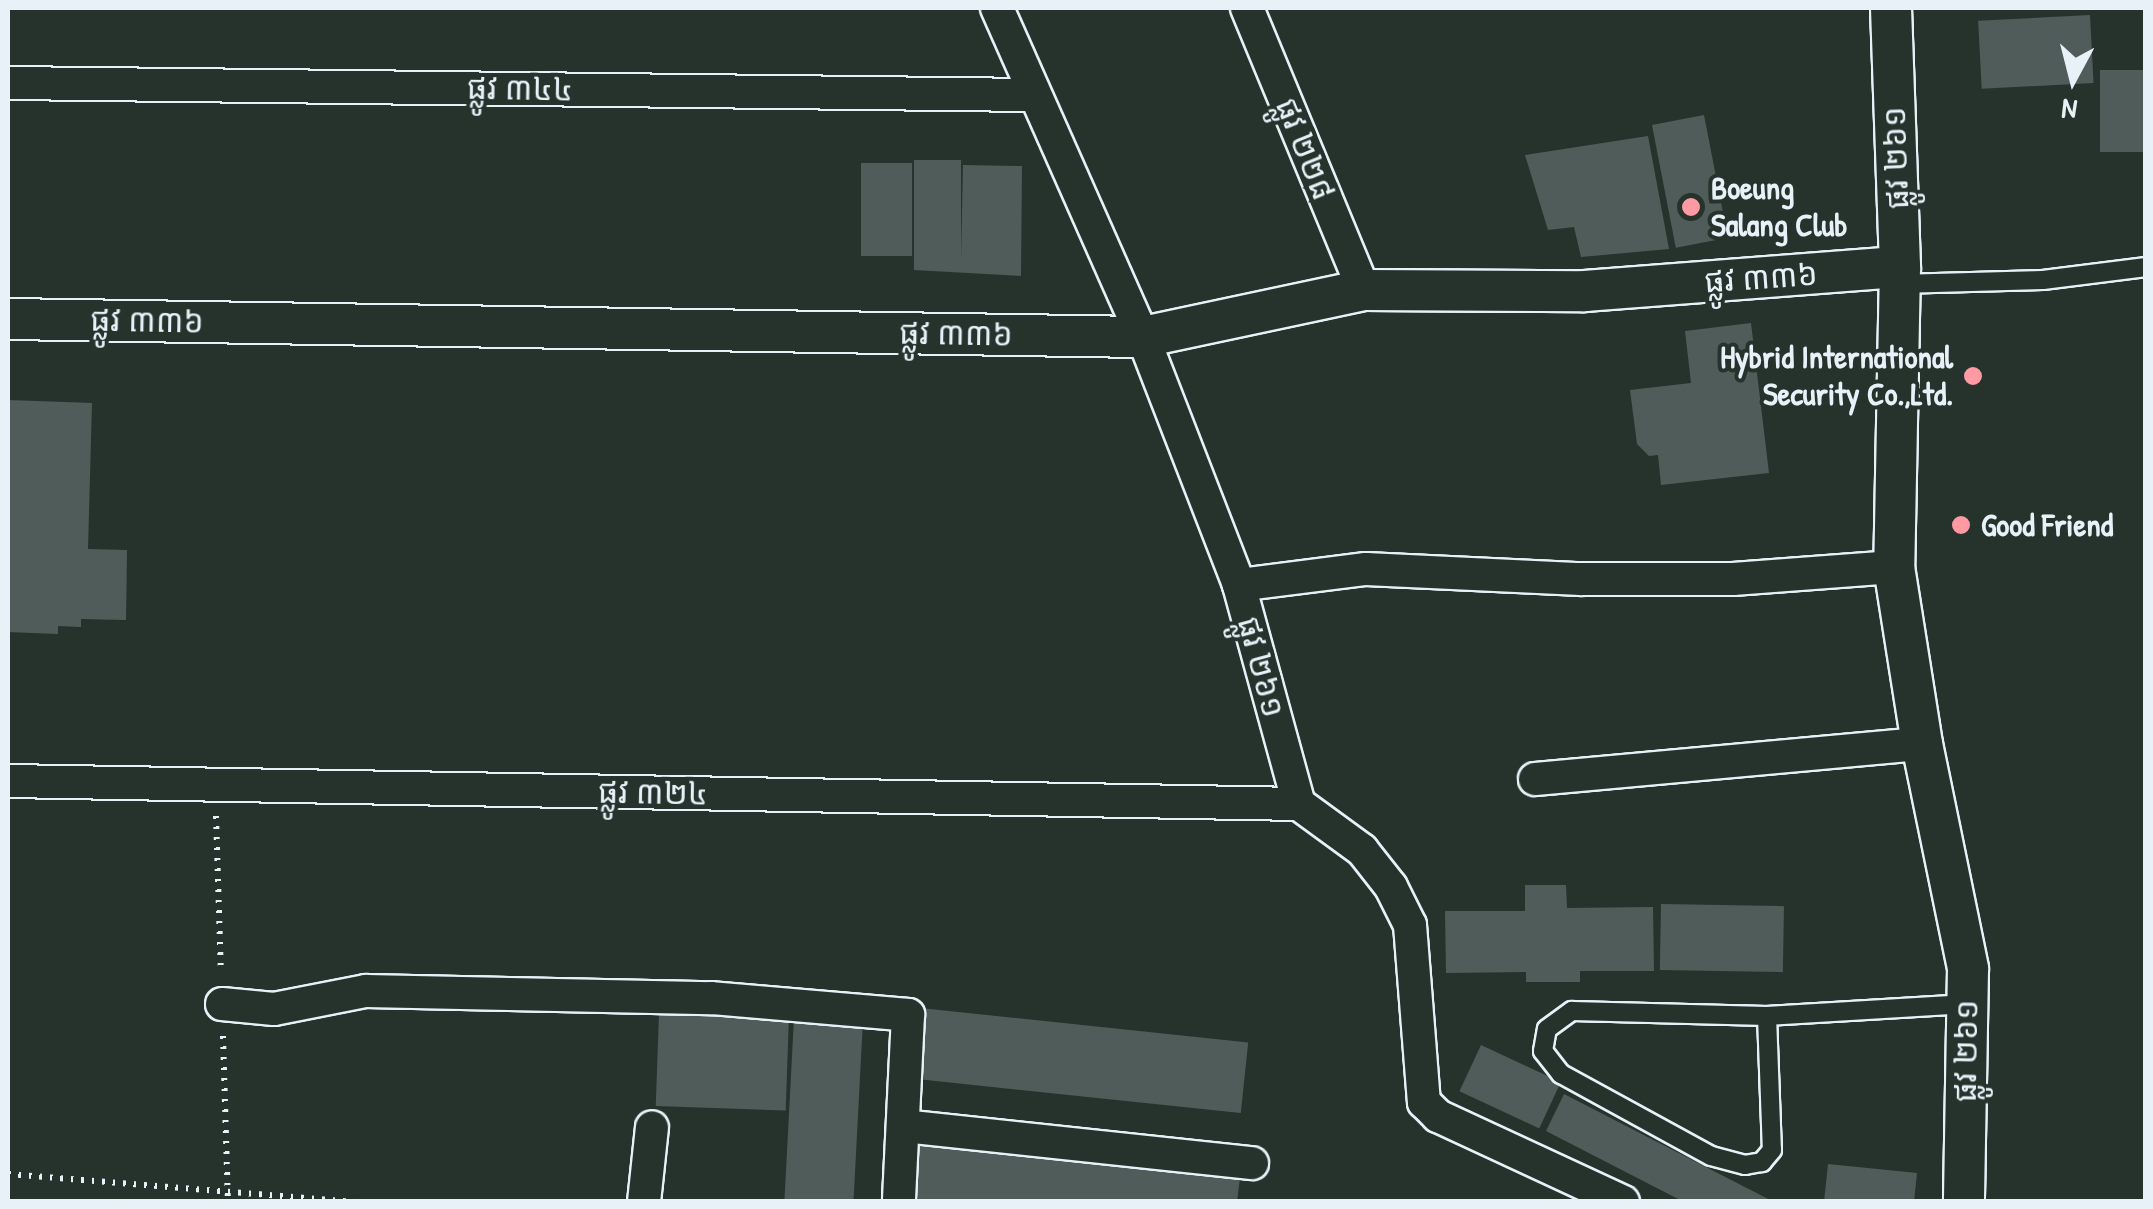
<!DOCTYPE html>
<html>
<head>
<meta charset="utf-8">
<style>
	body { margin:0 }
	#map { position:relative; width:2153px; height:1209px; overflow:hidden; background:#26332d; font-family:"Patrick Hand","Noto Sans Khmer",sans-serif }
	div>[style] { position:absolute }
	.building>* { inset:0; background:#505c59; transform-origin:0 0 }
	.path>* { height:6px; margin-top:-3px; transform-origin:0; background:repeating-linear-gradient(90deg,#e8f1f8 0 2.5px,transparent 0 10.5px) }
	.roads { filter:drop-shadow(2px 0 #e8f1f8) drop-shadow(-2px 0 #e8f1f8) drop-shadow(0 2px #e8f1f8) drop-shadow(0 -2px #e8f1f8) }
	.service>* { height:18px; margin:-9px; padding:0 9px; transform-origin:9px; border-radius:9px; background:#26332d }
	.minor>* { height:32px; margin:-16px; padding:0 16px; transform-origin:16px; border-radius:16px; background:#26332d }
	.tertiary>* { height:40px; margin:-20px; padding:0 20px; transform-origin:20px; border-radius:20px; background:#26332d }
	.dots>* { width:28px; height:28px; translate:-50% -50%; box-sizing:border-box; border:5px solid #26332d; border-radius:50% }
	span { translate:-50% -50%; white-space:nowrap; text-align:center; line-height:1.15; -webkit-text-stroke:8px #26332d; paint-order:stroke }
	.street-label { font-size:32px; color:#e8f1f8 }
	.poi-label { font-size:32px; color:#e8f1f8; font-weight:700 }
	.left { translate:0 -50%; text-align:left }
	.right { translate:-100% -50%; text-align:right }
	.frame { position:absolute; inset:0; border:10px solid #e8f1f8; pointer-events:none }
	.north { position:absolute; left:2023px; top:30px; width:100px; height:100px; -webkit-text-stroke:8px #26332d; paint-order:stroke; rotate:187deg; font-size:28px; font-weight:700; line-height:40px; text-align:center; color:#e8f1f8 }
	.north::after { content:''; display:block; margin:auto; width:35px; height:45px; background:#e8f1f8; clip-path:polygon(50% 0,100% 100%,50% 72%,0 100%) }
</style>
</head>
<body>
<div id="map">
	<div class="building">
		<i style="left:2090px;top:15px;width:68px;height:112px;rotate:87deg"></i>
		<i style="left:2146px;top:70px;width:82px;height:46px;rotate:90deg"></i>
		<i style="left:1704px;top:115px;width:125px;height:53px;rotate:79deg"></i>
		<i style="clip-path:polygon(1648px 136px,1669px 249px,1581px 257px,1574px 227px,1548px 230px,1525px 155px)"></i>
		<i style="clip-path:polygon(914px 160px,961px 160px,961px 260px,963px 165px,1022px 166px,1021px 276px,914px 270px)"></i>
		<i style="left:861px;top:163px;width:51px;height:93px"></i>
		<i style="clip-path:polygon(1751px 323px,1769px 473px,1661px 485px,1658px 455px,1649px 456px,1637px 444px,1630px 390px,1691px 383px,1685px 331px)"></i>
		<i style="clip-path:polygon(8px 400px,92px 403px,88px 549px,127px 550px,126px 620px,81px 619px,81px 627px,58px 626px,58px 634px,8px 632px)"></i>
		<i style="clip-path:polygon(1525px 885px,1566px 885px,1567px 908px,1653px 907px,1654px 971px,1580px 971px,1580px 982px,1526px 982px,1526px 972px,1446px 973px,1445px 911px,1525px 911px)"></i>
		<i style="left:1661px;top:904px;width:123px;height:66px;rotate:1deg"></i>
		<i style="left:920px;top:1008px;width:330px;height:71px;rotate:6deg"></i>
		<i style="left:659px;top:1013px;width:130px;height:93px;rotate:2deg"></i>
		<i style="left:794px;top:1018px;width:69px;height:184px;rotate:3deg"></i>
		<i style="left:1481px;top:1045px;width:88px;height:51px;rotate:25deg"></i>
		<i style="clip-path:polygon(1564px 1094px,1774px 1202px,1684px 1202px,1546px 1131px)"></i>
		<i style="clip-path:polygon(912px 1133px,1241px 1169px,1237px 1202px,905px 1202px)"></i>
		<i style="clip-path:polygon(1828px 1164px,1917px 1173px,1914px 1202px,1824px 1202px)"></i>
	</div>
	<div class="path">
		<i style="left:216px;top:816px;width:157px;rotate:88.2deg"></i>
		<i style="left:223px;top:1036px;width:166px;rotate:88.3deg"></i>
		<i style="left:8px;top:1174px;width:348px;rotate:4.6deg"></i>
	</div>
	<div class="roads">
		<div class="service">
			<i style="left:1899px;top:284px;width:144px;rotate:-1.6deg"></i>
			<i style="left:2043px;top:280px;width:104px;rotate:-7.2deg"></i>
			<i style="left:1767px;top:1016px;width:134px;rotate:87.9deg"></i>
			<i style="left:1772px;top:1150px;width:16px;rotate:130deg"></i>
			<i style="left:1762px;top:1162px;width:17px;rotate:170deg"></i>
			<i style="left:1745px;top:1165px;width:35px;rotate:-165deg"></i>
			<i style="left:1711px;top:1156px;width:171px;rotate:-151.3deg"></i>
			<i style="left:1561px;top:1074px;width:29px;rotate:-128deg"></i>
			<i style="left:1543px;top:1051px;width:22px;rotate:-80deg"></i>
			<i style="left:1547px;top:1029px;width:31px;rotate:-36deg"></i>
			<i style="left:1572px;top:1011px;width:195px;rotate:1.5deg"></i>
			<i style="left:1767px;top:1016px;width:200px;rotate:-3.4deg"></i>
		</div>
		<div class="minor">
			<i style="left:997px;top:8px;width:360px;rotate:66.1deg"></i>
			<i style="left:1143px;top:337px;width:266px;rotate:68.8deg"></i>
			<i style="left:1239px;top:585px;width:227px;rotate:74.7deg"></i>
			<i style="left:1299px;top:804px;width:78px;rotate:36.1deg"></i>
			<i style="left:1362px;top:850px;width:47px;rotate:51.9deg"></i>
			<i style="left:1391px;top:887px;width:42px;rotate:63.4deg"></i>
			<i style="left:1410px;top:925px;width:178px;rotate:85.5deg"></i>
			<i style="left:1424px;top:1102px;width:20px;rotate:45deg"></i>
			<i style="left:1438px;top:1116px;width:204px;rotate:24.9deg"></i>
			<i style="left:1247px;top:8px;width:305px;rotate:67.5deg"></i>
			<i style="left:8px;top:83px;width:1025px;rotate:0.67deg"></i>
			<i style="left:1239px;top:585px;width:128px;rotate:-7.2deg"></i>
			<i style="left:1366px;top:569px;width:215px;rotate:2.7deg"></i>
			<i style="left:1581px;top:579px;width:152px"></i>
			<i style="left:1733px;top:579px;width:161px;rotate:-4.3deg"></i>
			<i style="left:1535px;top:779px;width:389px;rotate:-5.2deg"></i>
			<i style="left:8px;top:781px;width:1291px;rotate:1.02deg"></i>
			<i style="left:222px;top:1004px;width:52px;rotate:5.5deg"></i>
			<i style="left:274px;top:1009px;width:94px;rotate:-11.1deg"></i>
			<i style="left:366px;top:991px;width:345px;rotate:1.2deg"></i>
			<i style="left:711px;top:998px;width:198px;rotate:4.9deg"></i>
			<i style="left:908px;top:1015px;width:187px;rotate:92.8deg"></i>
			<i style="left:904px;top:1126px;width:350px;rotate:6.1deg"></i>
			<i style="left:644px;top:1202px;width:75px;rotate:-83.9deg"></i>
		</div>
		<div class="tertiary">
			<i style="left:1891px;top:8px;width:259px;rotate:88deg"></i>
			<i style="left:1900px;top:267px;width:300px;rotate:91.1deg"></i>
			<i style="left:1894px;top:567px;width:179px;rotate:81deg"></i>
			<i style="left:1922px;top:744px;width:230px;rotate:78.4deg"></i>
			<i style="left:1968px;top:969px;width:233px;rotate:91deg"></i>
			<i style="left:8px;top:319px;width:1135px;rotate:0.91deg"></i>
			<i style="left:1143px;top:337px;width:226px;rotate:-12deg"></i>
			<i style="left:1364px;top:290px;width:221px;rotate:0.3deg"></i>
			<i style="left:1585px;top:291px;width:316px;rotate:-4.4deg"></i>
		</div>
	</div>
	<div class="dots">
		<i style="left:1691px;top:207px;background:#ff9aa2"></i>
		<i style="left:1973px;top:376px;background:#ff9aa2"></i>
		<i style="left:1961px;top:525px;background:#ff9aa2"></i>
	</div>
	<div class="street-label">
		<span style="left:520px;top:89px;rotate:1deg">ផ្លូវ ៣៤៤</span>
		<span style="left:1305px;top:149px;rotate:68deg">ផ្លូវ ២២៨</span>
		<span style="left:1896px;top:158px;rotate:-92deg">ផ្លូវ ២៦១</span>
		<span style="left:1761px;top:278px;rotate:-4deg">ផ្លូវ ៣៣៦</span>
		<span style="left:147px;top:321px;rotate:1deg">ផ្លូវ ៣៣៦</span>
		<span style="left:956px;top:334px;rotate:1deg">ផ្លូវ ៣៣៦</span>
		<span style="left:1261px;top:667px;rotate:75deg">ផ្លូវ ២៦១</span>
		<span style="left:653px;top:793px;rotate:1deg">ផ្លូវ ៣២៤</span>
		<span style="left:1966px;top:1051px;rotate:-89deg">ផ្លូវ ២៦១</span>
	</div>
	<div class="poi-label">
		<span class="left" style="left:1711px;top:207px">Boeung<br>Salang Club</span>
		<span class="right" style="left:1953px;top:376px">Hybrid International<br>Security Co.,Ltd.</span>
		<span class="left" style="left:1981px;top:525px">Good Friend</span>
	</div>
	<div class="frame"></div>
	<div class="north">N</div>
</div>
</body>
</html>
